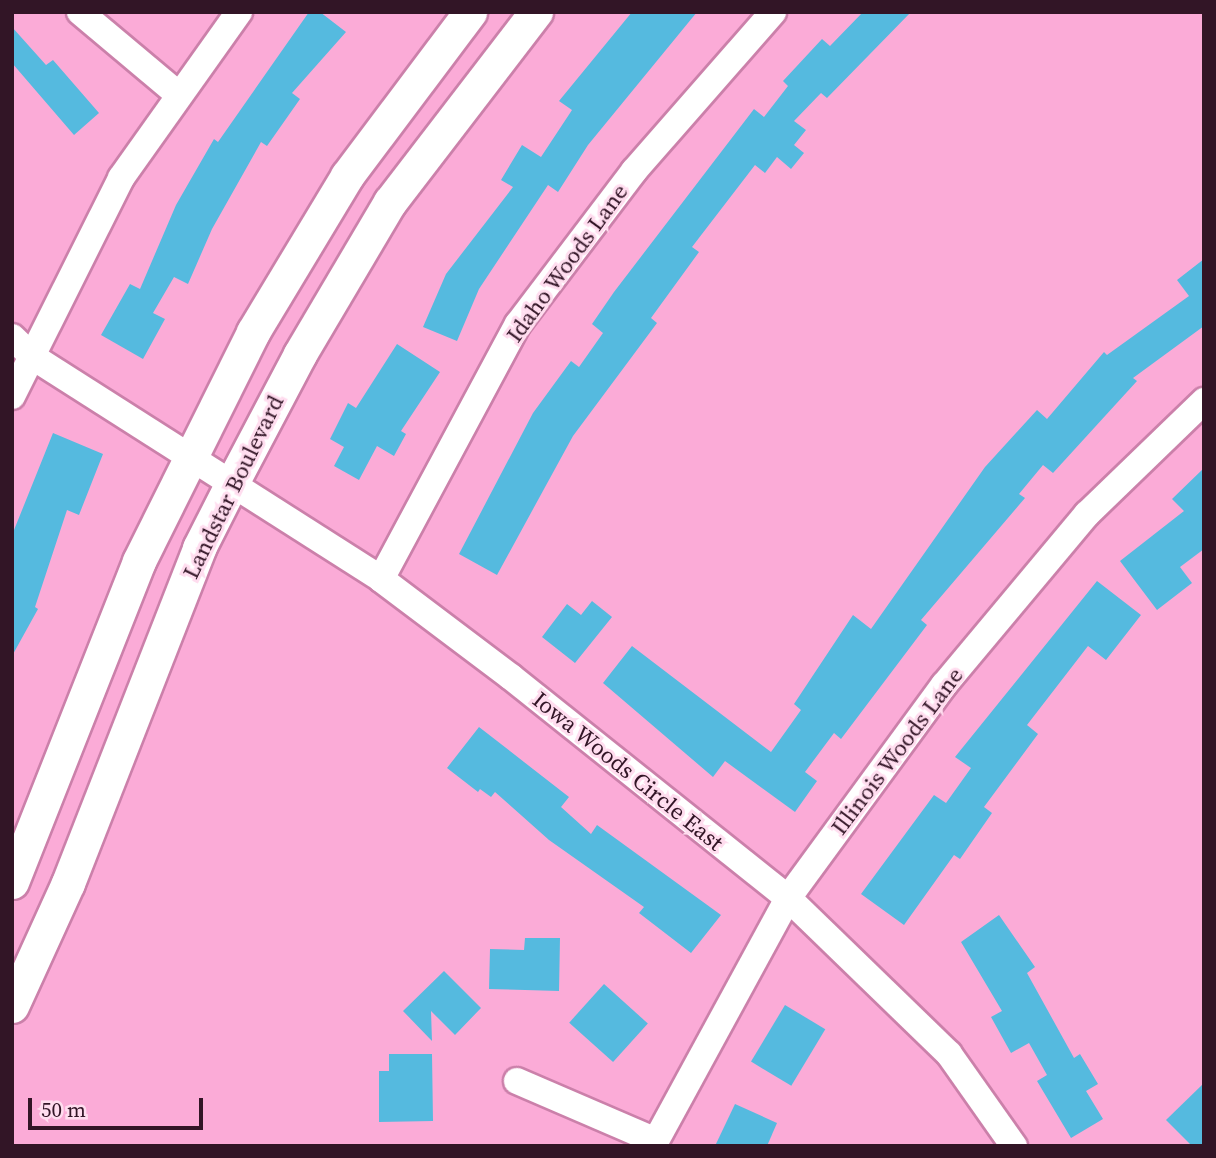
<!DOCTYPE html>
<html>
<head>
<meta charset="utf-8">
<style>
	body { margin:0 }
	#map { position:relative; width:1216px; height:1158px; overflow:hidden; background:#fbabd7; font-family:"Source Serif 4",serif }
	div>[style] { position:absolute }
	.building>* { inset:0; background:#55badf; transform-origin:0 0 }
	.roads { filter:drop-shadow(2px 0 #cb80aa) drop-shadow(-2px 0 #cb80aa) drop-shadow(0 2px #cb80aa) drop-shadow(0 -2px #cb80aa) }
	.minor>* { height:26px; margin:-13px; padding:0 13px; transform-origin:13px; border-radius:13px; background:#fff }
	.tertiary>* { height:33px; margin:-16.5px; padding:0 16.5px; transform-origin:16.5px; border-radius:16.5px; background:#fff }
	span { translate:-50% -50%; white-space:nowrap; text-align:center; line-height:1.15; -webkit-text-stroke:6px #ffddef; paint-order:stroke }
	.street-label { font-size:23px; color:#321526 }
	.frame { position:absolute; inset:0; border:14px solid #321526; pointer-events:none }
	.scale { position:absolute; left:28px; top:1098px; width:175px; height:32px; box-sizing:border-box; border:4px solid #321526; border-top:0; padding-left:9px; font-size:21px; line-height:24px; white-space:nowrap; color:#321526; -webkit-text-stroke:5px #ffddef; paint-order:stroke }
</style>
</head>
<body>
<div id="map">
	<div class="building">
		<i style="clip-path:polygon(309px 12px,320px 12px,346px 32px,292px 93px,300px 99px,267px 146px,261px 142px,212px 229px,188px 284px,174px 277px,153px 313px,165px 319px,143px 359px,101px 335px,130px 284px,140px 289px,176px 205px,214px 139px,218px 142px)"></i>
		<i style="clip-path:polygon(632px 12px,697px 12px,588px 145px,558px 192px,548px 185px,479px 289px,457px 341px,423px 327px,446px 274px,513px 187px,501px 180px,522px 145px,541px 157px,572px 110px,559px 101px)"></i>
		<i style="clip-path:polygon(863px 12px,911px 12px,827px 98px,821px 93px,794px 121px,806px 130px,794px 145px,804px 153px,791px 169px,777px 157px,765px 173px,755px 165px,692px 247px,699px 252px,651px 318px,657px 323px,573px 436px,497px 575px,459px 554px,533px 413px,571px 361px,579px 367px,603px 333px,592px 324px,614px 292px,754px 109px,764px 117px,788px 86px,783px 81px,822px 39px,830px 46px)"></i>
		<i style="clip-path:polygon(12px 27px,46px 65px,53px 60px,99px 113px,74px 135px,12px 63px)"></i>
		<i style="clip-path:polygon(1204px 259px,1204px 326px,1133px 378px,1137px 381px,1053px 473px,1043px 465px,1019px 494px,1025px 498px,921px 620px,927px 625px,841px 739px,834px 733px,805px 772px,817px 781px,795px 812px,725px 761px,713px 777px,603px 683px,632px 646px,771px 752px,801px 710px,794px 704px,853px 615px,871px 629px,985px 467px,1037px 410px,1047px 419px,1104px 352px,1107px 355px,1189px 296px,1177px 280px)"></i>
		<i style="clip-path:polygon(397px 344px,440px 372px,401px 431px,406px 434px,394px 456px,377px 446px,359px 480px,334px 466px,344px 447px,330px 439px,348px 403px,356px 408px)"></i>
		<i style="clip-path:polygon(53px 433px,103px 454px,79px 515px,67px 510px,35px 607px,38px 609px,12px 656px,12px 535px)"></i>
		<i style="clip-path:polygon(1204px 468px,1204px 549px,1180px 567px,1192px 583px,1157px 610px,1120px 561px,1184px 511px,1172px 499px)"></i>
		<i style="clip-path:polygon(1097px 581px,1141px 615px,1106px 660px,1088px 646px,1027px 725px,1038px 734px,984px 807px,992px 813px,960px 859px,954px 855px,904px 925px,861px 894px,934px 795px,946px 803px,971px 768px,955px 757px)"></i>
		<i style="clip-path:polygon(592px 601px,612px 617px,575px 663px,542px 637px,567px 604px,581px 615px)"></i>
		<i style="clip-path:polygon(479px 727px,569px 797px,561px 807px,591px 834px,597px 825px,721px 915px,691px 953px,639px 913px,644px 907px,549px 840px,495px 792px,491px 797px,480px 789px,478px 792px,447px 768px)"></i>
		<i style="clip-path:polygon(999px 915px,1035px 967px,1027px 973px,1074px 1058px,1080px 1054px,1098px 1084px,1086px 1091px,1103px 1119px,1071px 1138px,1037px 1081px,1047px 1075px,1029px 1043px,1011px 1053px,991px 1017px,1002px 1011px,961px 942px)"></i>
		<i style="clip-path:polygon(525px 938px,560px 938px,559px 991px,489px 989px,490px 949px,524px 950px)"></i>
		<i style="clip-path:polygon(444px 971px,481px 1008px,455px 1035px,431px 1011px,432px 1041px,403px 1011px)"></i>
		<i style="left:604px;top:984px;width:59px;height:52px;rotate:42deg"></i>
		<i style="left:785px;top:1005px;width:47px;height:66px;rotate:31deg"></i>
		<i style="clip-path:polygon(389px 1054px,432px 1054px,433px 1121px,379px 1122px,379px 1071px,389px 1071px)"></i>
		<i style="clip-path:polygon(1204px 1083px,1204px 1146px,1192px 1146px,1166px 1120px)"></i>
		<i style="clip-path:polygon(735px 1104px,777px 1123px,767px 1146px,715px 1146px)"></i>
	</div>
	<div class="roads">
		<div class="minor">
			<i style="left:80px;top:12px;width:129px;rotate:40deg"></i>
			<i style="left:12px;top:337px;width:29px;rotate:44deg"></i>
			<i style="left:33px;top:357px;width:413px;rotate:32.5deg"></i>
			<i style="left:381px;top:579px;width:163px;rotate:37deg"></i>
			<i style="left:511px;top:677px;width:354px;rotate:38.6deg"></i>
			<i style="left:788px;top:898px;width:224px;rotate:44.1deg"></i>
			<i style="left:949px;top:1054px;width:113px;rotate:54.8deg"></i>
			<i style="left:12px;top:396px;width:244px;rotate:-63.4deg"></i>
			<i style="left:121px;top:178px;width:204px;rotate:-54.6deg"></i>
			<i style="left:381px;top:579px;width:289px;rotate:-61.8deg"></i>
			<i style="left:518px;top:324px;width:192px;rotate:-52.8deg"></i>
			<i style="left:634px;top:171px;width:211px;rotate:-48.8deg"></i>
			<i style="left:517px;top:1081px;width:149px;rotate:23.3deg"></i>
			<i style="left:653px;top:1146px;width:282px;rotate:-61.4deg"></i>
			<i style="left:788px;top:898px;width:264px;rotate:-53.8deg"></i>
			<i style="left:944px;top:685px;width:223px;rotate:-50.1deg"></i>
			<i style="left:1087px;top:514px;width:163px;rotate:-44deg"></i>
		</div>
		<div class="tertiary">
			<i style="left:12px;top:882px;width:345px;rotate:-68.4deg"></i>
			<i style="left:139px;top:561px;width:256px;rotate:-63.5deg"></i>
			<i style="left:253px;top:332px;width:182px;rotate:-58.9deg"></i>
			<i style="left:347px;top:176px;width:205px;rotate:-53.1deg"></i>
			<i style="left:12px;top:1006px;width:135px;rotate:-65.5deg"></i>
			<i style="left:68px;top:883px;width:360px;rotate:-68.6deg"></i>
			<i style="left:199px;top:548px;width:73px;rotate:-63.1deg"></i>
			<i style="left:232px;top:483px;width:146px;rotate:-62.2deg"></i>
			<i style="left:300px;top:354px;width:177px;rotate:-59.4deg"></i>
			<i style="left:390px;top:202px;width:240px;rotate:-52.5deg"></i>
		</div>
	</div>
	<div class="street-label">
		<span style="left:567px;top:263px;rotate:-54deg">Idaho Woods Lane</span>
		<span style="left:233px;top:487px;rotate:-64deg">Landstar Boulevard</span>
		<span style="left:897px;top:751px;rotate:-53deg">Illinois Woods Lane</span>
		<span style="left:628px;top:771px;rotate:39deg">Iowa Woods Circle East</span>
	</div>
	<div class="frame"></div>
	<div class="scale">50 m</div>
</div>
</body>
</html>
